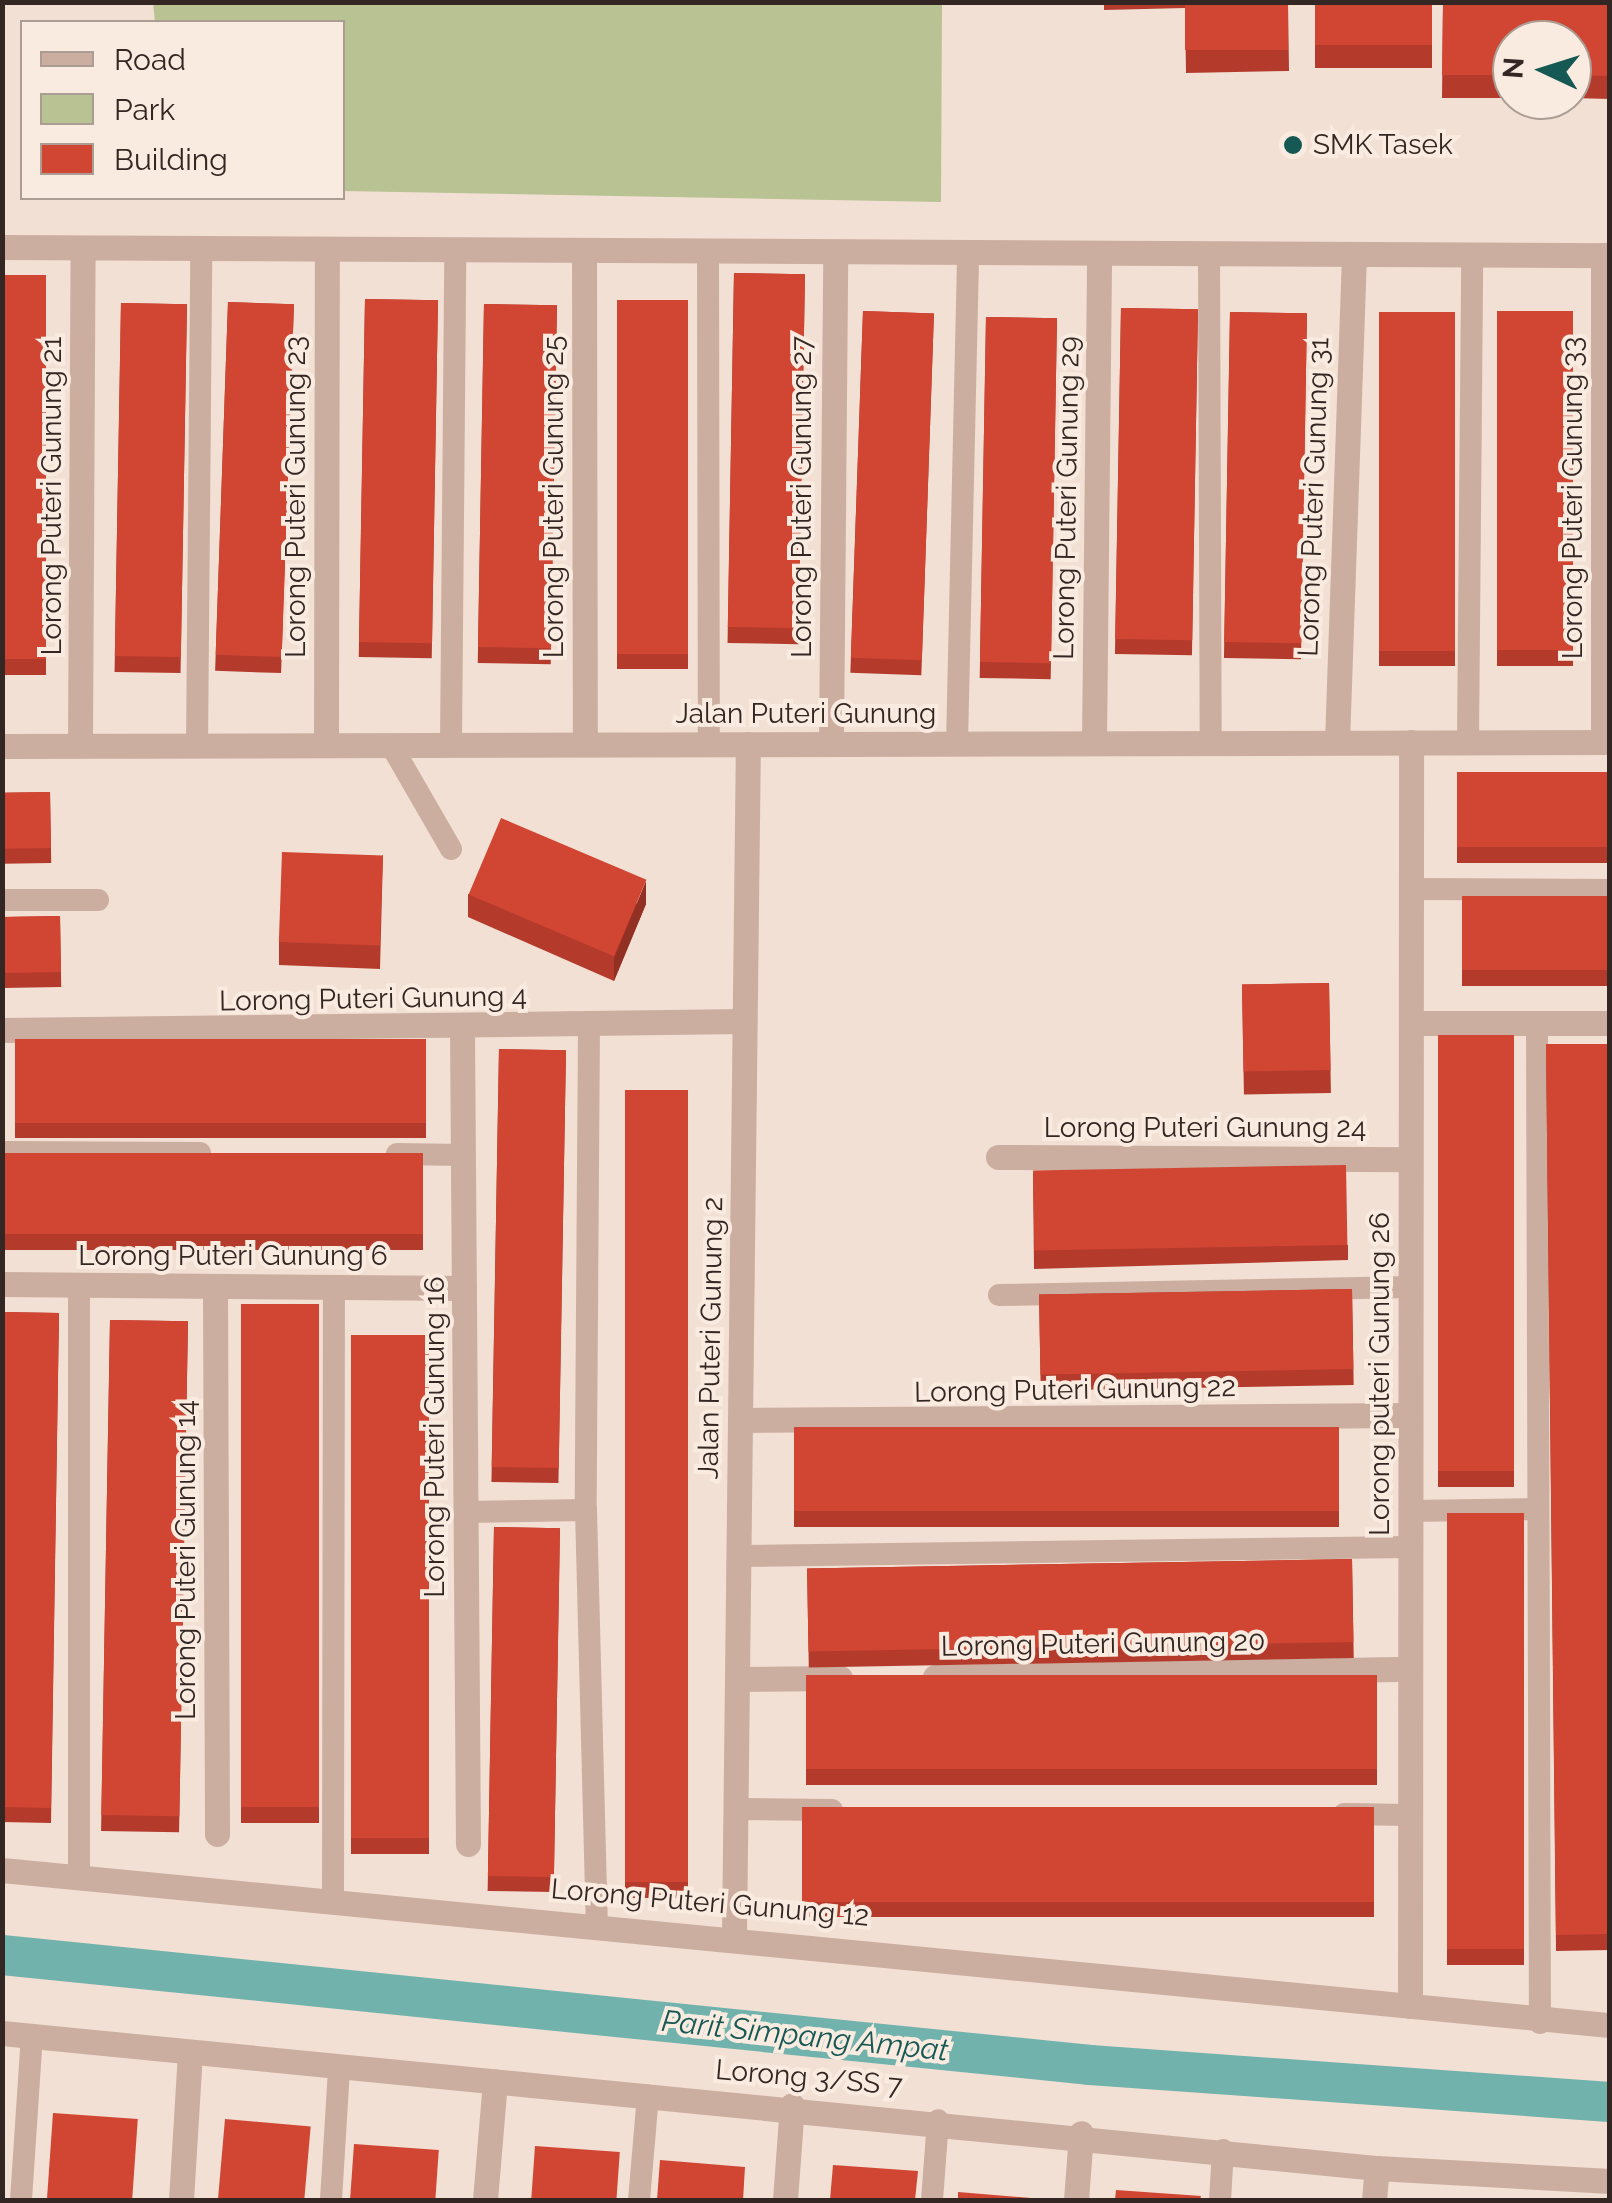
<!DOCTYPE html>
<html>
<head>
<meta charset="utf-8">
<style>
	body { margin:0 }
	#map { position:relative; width:1612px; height:2203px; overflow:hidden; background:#f2e0d4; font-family:Raleway,sans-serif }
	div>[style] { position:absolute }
	.green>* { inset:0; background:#b8c293 }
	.canal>* { height:40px; margin:-20px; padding:0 20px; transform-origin:20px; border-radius:20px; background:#71b2ac }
	.service>* { height:22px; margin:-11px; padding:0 11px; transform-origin:11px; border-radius:11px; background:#cbae9f }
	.minor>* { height:25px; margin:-12.5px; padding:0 12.5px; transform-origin:12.5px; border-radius:12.5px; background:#cbae9f }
	.wall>* { inset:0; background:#b43b2c; transform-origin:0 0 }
	.shaded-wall>* { inset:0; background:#923024 }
	.building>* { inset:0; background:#d14533; transform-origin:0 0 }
	.dots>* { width:28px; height:28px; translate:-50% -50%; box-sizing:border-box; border:5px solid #faebe0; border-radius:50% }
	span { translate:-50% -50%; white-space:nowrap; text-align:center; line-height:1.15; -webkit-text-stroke:8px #faebe0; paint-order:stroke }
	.poi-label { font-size:28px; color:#342723 }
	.left { translate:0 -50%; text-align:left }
	.street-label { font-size:28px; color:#342723 }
	.water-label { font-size:30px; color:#165854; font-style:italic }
	.frame { position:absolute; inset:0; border:5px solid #342723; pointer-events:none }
	.legend { position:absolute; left:20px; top:20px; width:325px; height:180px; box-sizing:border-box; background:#faebe0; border:2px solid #ab9d94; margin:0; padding:12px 18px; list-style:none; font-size:30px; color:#342723 }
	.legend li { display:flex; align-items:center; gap:20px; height:50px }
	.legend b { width:50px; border:2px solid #ab9d94 }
	.north { position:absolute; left:1492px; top:20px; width:100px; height:100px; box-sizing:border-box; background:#faebe0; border:2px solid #ab9d94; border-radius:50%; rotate:274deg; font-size:28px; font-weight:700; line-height:40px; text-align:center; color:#342723 }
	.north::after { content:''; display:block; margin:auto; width:35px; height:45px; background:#165854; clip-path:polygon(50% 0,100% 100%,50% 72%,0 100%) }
</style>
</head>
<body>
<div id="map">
	<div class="green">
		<i style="clip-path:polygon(153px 3px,942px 3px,941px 202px,343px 191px,342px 22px,155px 22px)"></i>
	</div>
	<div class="canal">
		<i style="left:2px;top:1955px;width:1094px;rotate:5.77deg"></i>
		<i style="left:1090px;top:2065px;width:521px;rotate:4.07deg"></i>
	</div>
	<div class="service">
		<i style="left:708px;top:251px;width:493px;rotate:89.9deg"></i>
		<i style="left:1209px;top:254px;width:489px;rotate:89.8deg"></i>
		<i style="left:1468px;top:742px;width:487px;rotate:-89.5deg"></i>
		<i style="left:957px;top:744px;width:492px;rotate:-88.7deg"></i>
		<i style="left:391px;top:745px;width:120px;rotate:60deg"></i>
		<i style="left:451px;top:745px;width:496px;rotate:-89.5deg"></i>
		<i style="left:197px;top:746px;width:498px;rotate:-89.5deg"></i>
		<i style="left:1411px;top:889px;width:199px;rotate:0.3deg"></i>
		<i style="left:2px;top:900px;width:96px"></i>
		<i style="left:1537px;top:1023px;width:1000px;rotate:89.83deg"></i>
		<i style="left:589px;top:1025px;width:485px;rotate:90.4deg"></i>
		<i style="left:586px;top:1510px;width:412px;rotate:88.5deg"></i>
		<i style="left:2px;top:1152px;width:198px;rotate:0.3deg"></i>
		<i style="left:397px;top:1154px;width:66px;rotate:0.9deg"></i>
		<i style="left:79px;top:1285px;width:592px;rotate:90deg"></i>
		<i style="left:999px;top:1295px;width:412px;rotate:-1.1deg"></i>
		<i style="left:1410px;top:1511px;width:128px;rotate:-0.9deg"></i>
		<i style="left:466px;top:1512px;width:120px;rotate:-1deg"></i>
		<i style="left:738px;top:1556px;width:672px;rotate:-0.77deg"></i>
		<i style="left:736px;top:1809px;width:96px;rotate:0.6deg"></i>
		<i style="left:1344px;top:1814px;width:66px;rotate:0.9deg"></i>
		<i style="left:333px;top:1899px;width:612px;rotate:-89.91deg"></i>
		<i style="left:21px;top:2200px;width:164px;rotate:-86.2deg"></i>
		<i style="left:331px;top:2200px;width:132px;rotate:-86.5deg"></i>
		<i style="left:639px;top:2200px;width:105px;rotate:-85.1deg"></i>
		<i style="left:932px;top:2200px;width:80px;rotate:-85.7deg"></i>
		<i style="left:1220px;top:2200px;width:50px;rotate:-86.6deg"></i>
	</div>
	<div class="minor">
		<i style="left:2px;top:247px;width:1608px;rotate:0.29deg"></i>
		<i style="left:584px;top:250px;width:494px;rotate:89.9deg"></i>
		<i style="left:1337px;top:742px;width:487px;rotate:-88deg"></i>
		<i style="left:1603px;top:742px;width:487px;rotate:-90deg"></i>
		<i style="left:831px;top:743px;width:491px;rotate:-89.5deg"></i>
		<i style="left:1094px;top:743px;width:490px;rotate:-89.4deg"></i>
		<i style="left:80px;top:745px;width:497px;rotate:-89.7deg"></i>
		<i style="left:326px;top:745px;width:496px;rotate:-89.9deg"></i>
		<i style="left:2px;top:746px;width:1608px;rotate:-0.14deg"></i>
		<i style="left:1411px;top:1023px;width:199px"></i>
		<i style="left:2px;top:1030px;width:742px;rotate:-0.69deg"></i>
		<i style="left:462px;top:1030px;width:814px;rotate:89.58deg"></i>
		<i style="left:998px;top:1157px;width:412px;rotate:0.3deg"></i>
		<i style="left:2px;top:1284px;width:462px;rotate:0.5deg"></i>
		<i style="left:215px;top:1286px;width:548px;rotate:89.79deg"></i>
		<i style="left:740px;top:1420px;width:670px;rotate:-0.43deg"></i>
		<i style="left:935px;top:1677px;width:475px;rotate:-1deg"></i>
		<i style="left:737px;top:1679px;width:103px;rotate:-0.6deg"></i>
		<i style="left:2px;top:1870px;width:1615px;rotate:5.51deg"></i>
		<i style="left:734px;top:1934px;width:1190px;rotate:-89.33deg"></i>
		<i style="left:1410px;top:2006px;width:1264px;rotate:-89.95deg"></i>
		<i style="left:2px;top:2033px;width:1382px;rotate:5.61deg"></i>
		<i style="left:1377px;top:2168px;width:233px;rotate:3.2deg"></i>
		<i style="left:181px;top:2200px;width:148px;rotate:-86.5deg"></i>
		<i style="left:485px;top:2200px;width:119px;rotate:-85.2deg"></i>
		<i style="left:785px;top:2200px;width:95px;rotate:-85.8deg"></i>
		<i style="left:1076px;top:2200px;width:67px;rotate:-85.7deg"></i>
		<i style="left:1374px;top:2200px;width:32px;rotate:-85deg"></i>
	</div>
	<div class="wall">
		<i style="clip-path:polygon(1104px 2px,1288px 2px,1289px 71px,1186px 73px,1185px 8px,1104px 10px)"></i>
		<i style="left:1315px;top:2px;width:117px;height:66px"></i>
		<i style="clip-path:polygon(1443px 4px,1610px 5px,1610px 99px,1572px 98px,1572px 40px,1512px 40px,1512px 98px,1442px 98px)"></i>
		<i style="left:734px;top:273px;width:71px;height:370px;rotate:1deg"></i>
		<i style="left:2px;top:275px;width:44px;height:400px"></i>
		<i style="left:365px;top:299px;width:73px;height:358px;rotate:1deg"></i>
		<i style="left:617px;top:300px;width:71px;height:369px"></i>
		<i style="left:228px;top:302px;width:66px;height:369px;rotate:2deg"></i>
		<i style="left:121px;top:303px;width:66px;height:369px;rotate:1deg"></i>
		<i style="left:484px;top:304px;width:73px;height:359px;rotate:1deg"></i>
		<i style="left:1121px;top:308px;width:77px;height:346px;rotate:1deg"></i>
		<i style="left:863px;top:311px;width:71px;height:362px;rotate:2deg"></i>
		<i style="left:1573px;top:311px;width:355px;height:76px;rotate:90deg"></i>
		<i style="left:1230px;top:312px;width:77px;height:346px;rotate:1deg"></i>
		<i style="left:1379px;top:312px;width:76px;height:354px"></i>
		<i style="left:986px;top:317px;width:71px;height:361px;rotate:1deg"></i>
		<i style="left:1457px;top:772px;width:153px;height:91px"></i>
		<i style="left:50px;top:792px;width:71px;height:48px;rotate:89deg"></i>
		<i style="clip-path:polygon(383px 855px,380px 969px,279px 965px,279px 942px)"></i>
		<i style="clip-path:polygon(468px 894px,646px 904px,614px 981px,468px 917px)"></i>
		<i style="left:1462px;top:896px;width:148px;height:90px"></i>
		<i style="left:60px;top:916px;width:71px;height:58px;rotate:89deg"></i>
		<i style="left:1329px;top:983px;width:110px;height:87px;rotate:89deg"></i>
		<i style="left:1438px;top:1035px;width:76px;height:452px"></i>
		<i style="left:15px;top:1039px;width:411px;height:99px"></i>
		<i style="clip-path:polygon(1546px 1044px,1610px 1044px,1610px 1950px,1556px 1951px)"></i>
		<i style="left:499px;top:1049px;width:67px;height:433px;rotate:1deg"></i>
		<i style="left:625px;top:1090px;width:63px;height:808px"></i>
		<i style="left:2px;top:1153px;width:421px;height:97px"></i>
		<i style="clip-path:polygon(1033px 1174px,1348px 1245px,1348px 1260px,1034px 1269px)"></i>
		<i style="left:1352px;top:1289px;width:96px;height:313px;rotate:89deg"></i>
		<i style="left:241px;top:1304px;width:78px;height:519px"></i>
		<i style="clip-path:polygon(2px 1312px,59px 1313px,51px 1823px,2px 1822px)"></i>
		<i style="left:110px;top:1320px;width:78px;height:511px;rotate:1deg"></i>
		<i style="left:351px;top:1335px;width:78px;height:519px"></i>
		<i style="left:1339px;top:1427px;width:100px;height:545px;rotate:90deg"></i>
		<i style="left:1447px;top:1513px;width:77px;height:452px"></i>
		<i style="left:494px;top:1527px;width:66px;height:364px;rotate:1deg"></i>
		<i style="left:1352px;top:1559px;width:99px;height:545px;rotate:89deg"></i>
		<i style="left:806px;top:1675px;width:571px;height:110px"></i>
		<i style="left:802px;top:1807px;width:572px;height:110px"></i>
	</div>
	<div class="shaded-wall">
		<i style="clip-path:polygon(646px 881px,646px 904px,614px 981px,614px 958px)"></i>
	</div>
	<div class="building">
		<i style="left:1185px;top:2px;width:103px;height:48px"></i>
		<i style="left:1315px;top:2px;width:117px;height:43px"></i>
		<i style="clip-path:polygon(1443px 4px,1610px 5px,1610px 76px,1572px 75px,1572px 40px,1512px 40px,1512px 75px,1442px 75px)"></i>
		<i style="left:734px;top:273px;width:71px;height:354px;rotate:1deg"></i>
		<i style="left:2px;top:275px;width:44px;height:384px"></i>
		<i style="left:365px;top:299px;width:73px;height:343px;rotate:1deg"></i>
		<i style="left:617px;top:300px;width:71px;height:354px"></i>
		<i style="left:228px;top:302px;width:66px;height:353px;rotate:2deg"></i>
		<i style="left:121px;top:303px;width:66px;height:353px;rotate:1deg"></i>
		<i style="left:484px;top:304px;width:73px;height:343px;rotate:1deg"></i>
		<i style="left:1121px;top:308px;width:77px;height:331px;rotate:1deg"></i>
		<i style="left:863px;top:311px;width:71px;height:347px;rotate:2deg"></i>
		<i style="left:1573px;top:311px;width:339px;height:76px;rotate:90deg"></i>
		<i style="left:1230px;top:312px;width:77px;height:330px;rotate:1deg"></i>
		<i style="left:1379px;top:312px;width:76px;height:339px"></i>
		<i style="left:986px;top:317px;width:71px;height:345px;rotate:1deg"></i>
		<i style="left:1457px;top:772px;width:153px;height:75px"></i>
		<i style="left:50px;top:792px;width:56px;height:48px;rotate:89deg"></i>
		<i style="left:501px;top:818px;width:158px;height:83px;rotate:23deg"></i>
		<i style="left:282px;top:852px;width:101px;height:90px;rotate:2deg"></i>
		<i style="left:1462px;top:896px;width:148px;height:74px"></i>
		<i style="left:60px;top:916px;width:56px;height:58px;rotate:89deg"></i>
		<i style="left:1329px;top:983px;width:87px;height:87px;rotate:89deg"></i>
		<i style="left:1438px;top:1035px;width:76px;height:436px"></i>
		<i style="left:15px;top:1039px;width:411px;height:84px"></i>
		<i style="clip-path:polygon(1546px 1044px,1610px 1044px,1610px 1934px,1556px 1935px)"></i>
		<i style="left:499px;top:1049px;width:67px;height:418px;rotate:1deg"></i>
		<i style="left:625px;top:1090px;width:63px;height:792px"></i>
		<i style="left:2px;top:1153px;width:421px;height:81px"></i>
		<i style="left:1346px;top:1165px;width:80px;height:313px;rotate:89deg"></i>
		<i style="left:1352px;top:1289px;width:80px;height:313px;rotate:89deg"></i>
		<i style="left:241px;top:1304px;width:78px;height:503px"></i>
		<i style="clip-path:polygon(2px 1312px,59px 1313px,51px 1808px,2px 1807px)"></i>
		<i style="left:110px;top:1320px;width:78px;height:495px;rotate:1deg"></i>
		<i style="left:351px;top:1335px;width:78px;height:503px"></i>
		<i style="left:1339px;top:1427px;width:84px;height:545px;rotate:90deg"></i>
		<i style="left:1447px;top:1513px;width:77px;height:436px"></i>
		<i style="left:494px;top:1527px;width:66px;height:349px;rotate:1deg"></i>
		<i style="left:1352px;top:1559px;width:83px;height:545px;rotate:89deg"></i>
		<i style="left:806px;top:1675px;width:571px;height:94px"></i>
		<i style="left:802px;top:1807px;width:572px;height:95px"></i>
		<i style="left:53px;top:2113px;width:85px;height:87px;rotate:4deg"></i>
		<i style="left:225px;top:2119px;width:86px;height:81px;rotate:5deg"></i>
		<i style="left:354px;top:2144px;width:85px;height:56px;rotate:4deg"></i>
		<i style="left:535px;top:2146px;width:85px;height:54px;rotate:4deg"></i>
		<i style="clip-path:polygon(660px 2160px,745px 2167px,743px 2200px,657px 2200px)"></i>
		<i style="clip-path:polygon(833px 2165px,918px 2171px,915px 2200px,830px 2200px)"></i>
		<i style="clip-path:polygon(1116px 2190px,1201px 2196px,1200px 2200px,1115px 2200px)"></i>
		<i style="clip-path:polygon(958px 2192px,1043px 2199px,1043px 2200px,958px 2200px)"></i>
	</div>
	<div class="dots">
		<i style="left:1293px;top:145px;background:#165854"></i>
	</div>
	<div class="poi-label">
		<span class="left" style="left:1313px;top:145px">SMK Tasek</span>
	</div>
	<div class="street-label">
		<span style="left:52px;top:496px;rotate:-90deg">Lorong Puteri Gunung 21</span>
		<span style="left:296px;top:497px;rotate:-90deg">Lorong Puteri Gunung 23</span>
		<span style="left:554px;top:497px;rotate:-90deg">Lorong Puteri Gunung 25</span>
		<span style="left:802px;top:497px;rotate:-90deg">Lorong Puteri Gunung 27</span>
		<span style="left:1314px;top:497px;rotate:-88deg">Lorong Puteri Gunung 31</span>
		<span style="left:1067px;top:498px;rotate:-89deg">Lorong Puteri Gunung 29</span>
		<span style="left:1573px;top:498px;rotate:-90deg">Lorong Puteri Gunung 33</span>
		<span style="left:806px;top:714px">Jalan Puteri Gunung</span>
		<span style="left:373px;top:999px;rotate:-1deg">Lorong Puteri Gunung 4</span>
		<span style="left:1205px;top:1128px">Lorong Puteri Gunung 24</span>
		<span style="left:233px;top:1256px">Lorong Puteri Gunung 6</span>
		<span style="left:711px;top:1338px;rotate:-89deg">Jalan Puteri Gunung 2</span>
		<span style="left:1380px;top:1374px;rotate:-90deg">Lorong puteri Gunung 26</span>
		<span style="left:1075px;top:1390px;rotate:-1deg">Lorong Puteri Gunung 22</span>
		<span style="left:435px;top:1437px;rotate:-90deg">Lorong Puteri Gunung 16</span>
		<span style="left:186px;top:1560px;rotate:-90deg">Lorong Puteri Gunung 14</span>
		<span style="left:1103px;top:1644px;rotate:-1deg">Lorong Puteri Gunung 20</span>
		<span style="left:710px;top:1903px;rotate:5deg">Lorong Puteri Gunung 12</span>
		<span style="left:809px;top:2078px;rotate:5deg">Lorong 3/SS 7</span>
	</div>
	<div class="water-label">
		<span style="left:805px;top:2036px;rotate:6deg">Parit Simpang Ampat</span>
	</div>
	<div class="frame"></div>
	<ul class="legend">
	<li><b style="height:12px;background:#cbae9f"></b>Road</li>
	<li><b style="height:28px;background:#b8c293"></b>Park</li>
	<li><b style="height:28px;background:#d14533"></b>Building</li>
	</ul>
	<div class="north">N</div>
</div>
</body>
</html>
